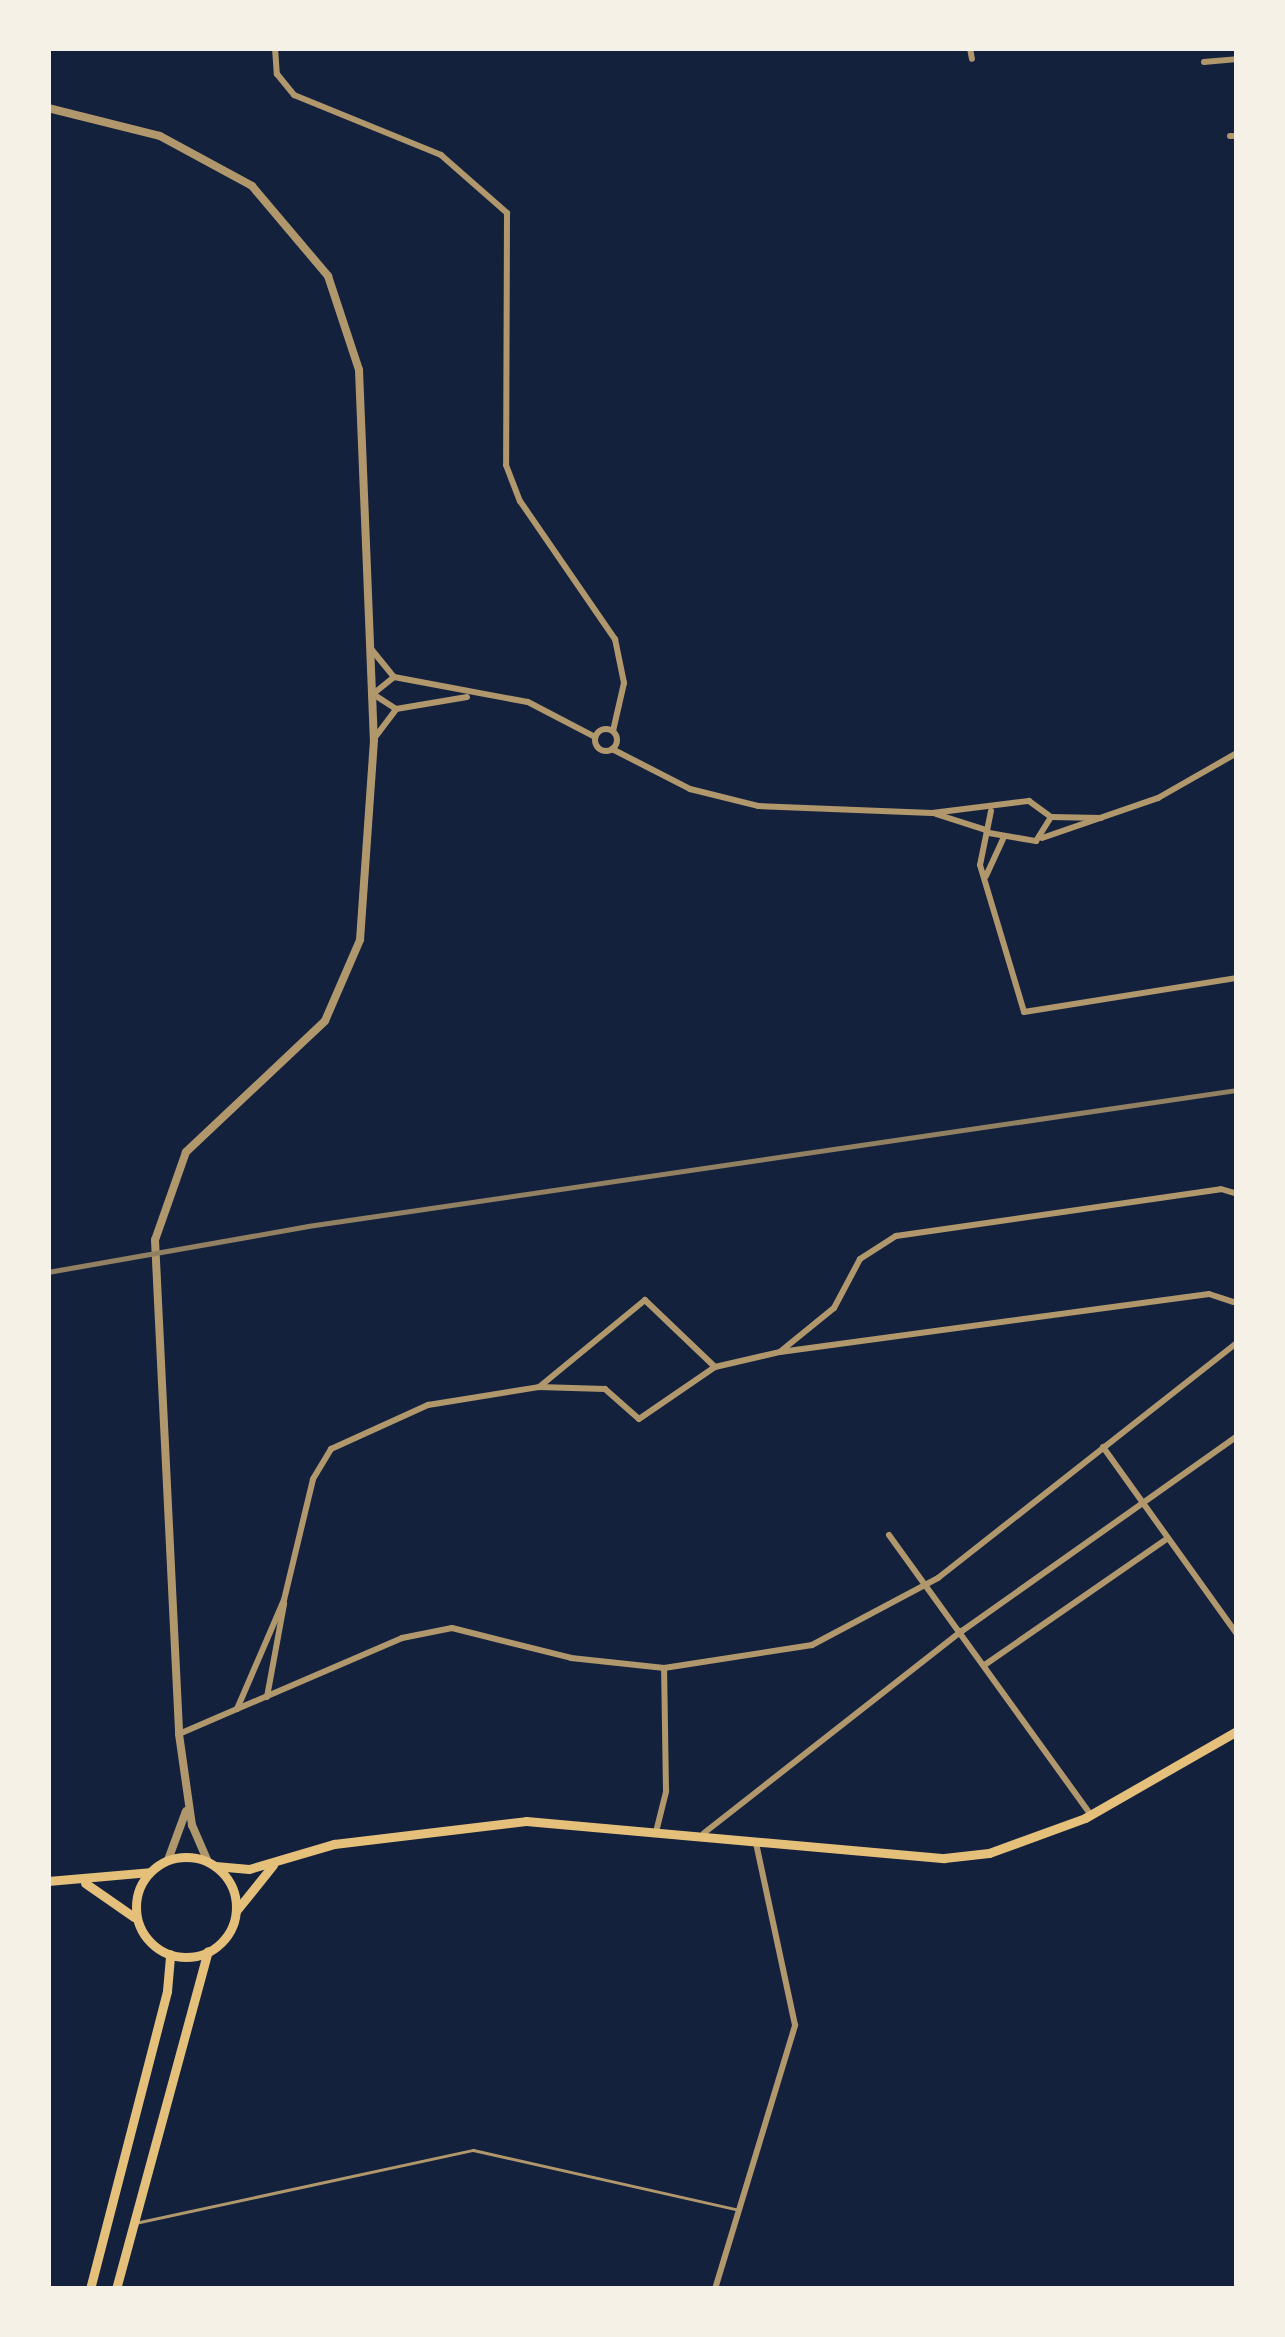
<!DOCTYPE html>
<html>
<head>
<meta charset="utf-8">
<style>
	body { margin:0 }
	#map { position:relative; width:1285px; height:2337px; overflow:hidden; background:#14213d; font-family:"DejaVu Sans",sans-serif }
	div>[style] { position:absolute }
	.service>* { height:3px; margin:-1.5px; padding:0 1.5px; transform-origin:1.5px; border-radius:1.5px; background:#b1986c }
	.minor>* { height:6px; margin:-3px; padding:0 3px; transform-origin:3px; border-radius:3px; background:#b1986c }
	.minor>.ring { margin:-3px; padding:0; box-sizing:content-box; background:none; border:6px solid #b1986c; border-radius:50% }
	.tertiary>* { height:8px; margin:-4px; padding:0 4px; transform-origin:4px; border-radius:4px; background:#b1986c }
	.secondary>* { height:9px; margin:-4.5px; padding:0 4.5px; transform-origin:4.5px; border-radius:4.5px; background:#e5c07b }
	.secondary>.ring { margin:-4.5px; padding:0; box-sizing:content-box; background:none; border:9px solid #e5c07b; border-radius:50% }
	.rail>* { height:4.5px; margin:-2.25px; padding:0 2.25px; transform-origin:2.25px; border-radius:2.25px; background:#918062 }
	span { translate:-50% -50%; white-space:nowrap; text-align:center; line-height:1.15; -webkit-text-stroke:12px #f6f1e7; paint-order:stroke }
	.frame { position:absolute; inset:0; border:51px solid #f6f1e7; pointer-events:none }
</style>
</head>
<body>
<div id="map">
	<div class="service">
		<i style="left:135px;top:2223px;width:346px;rotate:-12.2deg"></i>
		<i style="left:473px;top:2150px;width:269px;rotate:12.7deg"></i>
	</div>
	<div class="minor">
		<i style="left:275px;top:48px;width:26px;rotate:86deg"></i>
		<i style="left:277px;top:74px;width:27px;rotate:51deg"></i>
		<i style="left:294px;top:95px;width:159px;rotate:22.2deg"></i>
		<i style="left:441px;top:155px;width:88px;rotate:41.3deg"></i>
		<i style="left:507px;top:213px;width:252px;rotate:90.2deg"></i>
		<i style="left:506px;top:465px;width:39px;rotate:69deg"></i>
		<i style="left:520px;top:501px;width:168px;rotate:55.5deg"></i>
		<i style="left:615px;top:639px;width:45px;rotate:78.4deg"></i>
		<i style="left:624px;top:683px;width:49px;rotate:102.9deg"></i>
		<i style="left:970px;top:48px;width:11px;rotate:80deg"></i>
		<i style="left:1204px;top:62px;width:33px;rotate:-5deg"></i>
		<i style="left:1230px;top:136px;width:7px"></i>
		<i style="left:372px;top:650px;width:35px;rotate:51deg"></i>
		<i style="left:394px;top:677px;width:136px;rotate:10.6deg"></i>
		<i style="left:528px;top:702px;width:76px;rotate:27.6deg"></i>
		<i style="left:394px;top:677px;width:27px;rotate:141deg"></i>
		<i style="left:373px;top:694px;width:27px;rotate:33deg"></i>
		<i class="ring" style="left:595px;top:729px;width:16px;height:16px"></i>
		<i style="left:376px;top:736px;width:34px;rotate:-53deg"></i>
		<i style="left:396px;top:709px;width:72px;rotate:-9.6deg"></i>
		<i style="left:612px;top:749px;width:88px;rotate:27.1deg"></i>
		<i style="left:690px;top:789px;width:70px;rotate:14deg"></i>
		<i style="left:758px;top:806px;width:174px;rotate:2.3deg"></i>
		<i style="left:932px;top:813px;width:98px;rotate:-7.1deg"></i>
		<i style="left:1029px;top:801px;width:27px;rotate:36deg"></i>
		<i style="left:1051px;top:817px;width:50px;rotate:1.1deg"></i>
		<i style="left:991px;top:811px;width:55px;rotate:101.5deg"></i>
		<i style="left:980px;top:865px;width:153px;rotate:73.3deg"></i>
		<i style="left:1024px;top:1012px;width:216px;rotate:-9.1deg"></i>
		<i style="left:936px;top:814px;width:52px;rotate:17.7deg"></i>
		<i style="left:989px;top:833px;width:48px;rotate:9.7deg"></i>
		<i style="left:1036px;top:841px;width:28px;rotate:-58deg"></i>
		<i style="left:1042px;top:838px;width:123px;rotate:-19deg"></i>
		<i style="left:1158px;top:798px;width:91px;rotate:-29.7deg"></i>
		<i style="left:986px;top:876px;width:41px;rotate:-65.3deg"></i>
		<i style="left:1237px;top:1299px;width:16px;rotate:90deg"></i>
		<i style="left:781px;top:1351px;width:68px;rotate:-39.1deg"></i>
		<i style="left:834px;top:1308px;width:55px;rotate:-62deg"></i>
		<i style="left:860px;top:1259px;width:43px;rotate:-32.6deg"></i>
		<i style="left:896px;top:1236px;width:328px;rotate:-8.2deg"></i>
		<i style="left:1221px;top:1189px;width:17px;rotate:17deg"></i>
		<i style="left:715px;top:1367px;width:97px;rotate:-136.3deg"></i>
		<i style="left:645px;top:1300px;width:137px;rotate:140.6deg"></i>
		<i style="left:539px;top:1387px;width:66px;rotate:1.7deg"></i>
		<i style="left:605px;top:1389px;width:45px;rotate:41.4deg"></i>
		<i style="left:639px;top:1419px;width:92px;rotate:-34.4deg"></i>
		<i style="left:715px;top:1367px;width:67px;rotate:-13deg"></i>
		<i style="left:780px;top:1352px;width:433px;rotate:-7.7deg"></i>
		<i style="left:1209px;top:1294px;width:26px;rotate:18deg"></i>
		<i style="left:1103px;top:1447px;width:230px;rotate:54.4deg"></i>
		<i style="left:889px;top:1535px;width:344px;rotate:54.2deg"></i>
		<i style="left:986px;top:1664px;width:221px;rotate:-34.7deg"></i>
		<i style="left:267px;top:1697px;width:95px;rotate:-79.6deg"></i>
		<i style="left:237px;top:1709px;width:119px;rotate:-66.7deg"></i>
		<i style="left:284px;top:1600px;width:124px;rotate:-76.5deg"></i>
		<i style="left:313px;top:1479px;width:35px;rotate:-59deg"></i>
		<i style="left:331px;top:1449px;width:107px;rotate:-24.4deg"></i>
		<i style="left:428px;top:1405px;width:112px;rotate:-9.2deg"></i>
		<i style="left:179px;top:1734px;width:243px;rotate:-23.3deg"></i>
		<i style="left:402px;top:1638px;width:51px;rotate:-11.3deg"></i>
		<i style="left:452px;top:1628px;width:123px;rotate:14.1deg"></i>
		<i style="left:571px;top:1658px;width:94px;rotate:6.1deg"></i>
		<i style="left:664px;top:1668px;width:150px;rotate:-8.8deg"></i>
		<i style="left:812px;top:1645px;width:143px;rotate:-28deg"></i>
		<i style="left:938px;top:1578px;width:380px;rotate:-38.2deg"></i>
		<i style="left:657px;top:1828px;width:38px;rotate:-76deg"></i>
		<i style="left:666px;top:1791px;width:123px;rotate:-90.9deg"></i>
		<i style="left:704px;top:1833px;width:328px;rotate:-38.1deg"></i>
		<i style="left:962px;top:1631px;width:337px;rotate:-35.3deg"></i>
		<i style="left:715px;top:2289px;width:276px;rotate:-73.1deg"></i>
		<i style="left:795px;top:2025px;width:186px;rotate:-102.1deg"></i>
	</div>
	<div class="tertiary">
		<i style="left:48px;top:108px;width:115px;rotate:14deg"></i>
		<i style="left:160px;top:136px;width:105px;rotate:28.5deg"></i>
		<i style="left:252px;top:186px;width:118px;rotate:49.8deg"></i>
		<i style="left:328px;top:276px;width:99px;rotate:71.7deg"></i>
		<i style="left:359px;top:370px;width:370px;rotate:87.7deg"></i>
		<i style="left:374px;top:740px;width:200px;rotate:94deg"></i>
		<i style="left:360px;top:940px;width:88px;rotate:113.4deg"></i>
		<i style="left:325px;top:1021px;width:191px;rotate:136.7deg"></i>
		<i style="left:186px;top:1152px;width:93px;rotate:109.4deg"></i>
		<i style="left:155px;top:1240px;width:495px;rotate:87.2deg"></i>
		<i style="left:179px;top:1734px;width:92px;rotate:81.9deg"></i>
		<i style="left:192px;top:1825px;width:40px;rotate:66.6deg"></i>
		<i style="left:168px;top:1860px;width:52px;rotate:-69.8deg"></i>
	</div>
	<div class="secondary">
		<i class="ring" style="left:136px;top:1857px;width:91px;height:91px"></i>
		<i style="left:215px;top:1866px;width:34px;rotate:5deg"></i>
		<i style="left:249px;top:1869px;width:89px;rotate:-16.4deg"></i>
		<i style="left:334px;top:1844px;width:193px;rotate:-6.8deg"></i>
		<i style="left:526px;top:1821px;width:420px;rotate:5.1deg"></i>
		<i style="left:944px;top:1858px;width:45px;rotate:-6.3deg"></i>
		<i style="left:989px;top:1853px;width:102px;rotate:-20deg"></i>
		<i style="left:1085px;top:1818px;width:175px;rotate:-29.8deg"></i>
		<i style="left:48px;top:1881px;width:102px;rotate:-5deg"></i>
		<i style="left:85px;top:1883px;width:60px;rotate:34.8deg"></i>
		<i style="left:236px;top:1911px;width:59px;rotate:-51.2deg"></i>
		<i style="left:90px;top:2289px;width:308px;rotate:-75.5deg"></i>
		<i style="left:167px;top:1991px;width:37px;rotate:-85deg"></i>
		<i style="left:116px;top:2289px;width:350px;rotate:-74.8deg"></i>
	</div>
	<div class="rail">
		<i style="left:48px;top:1272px;width:264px;rotate:-10deg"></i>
		<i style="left:308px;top:1226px;width:939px;rotate:-8.33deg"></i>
	</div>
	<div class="frame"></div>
</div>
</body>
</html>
